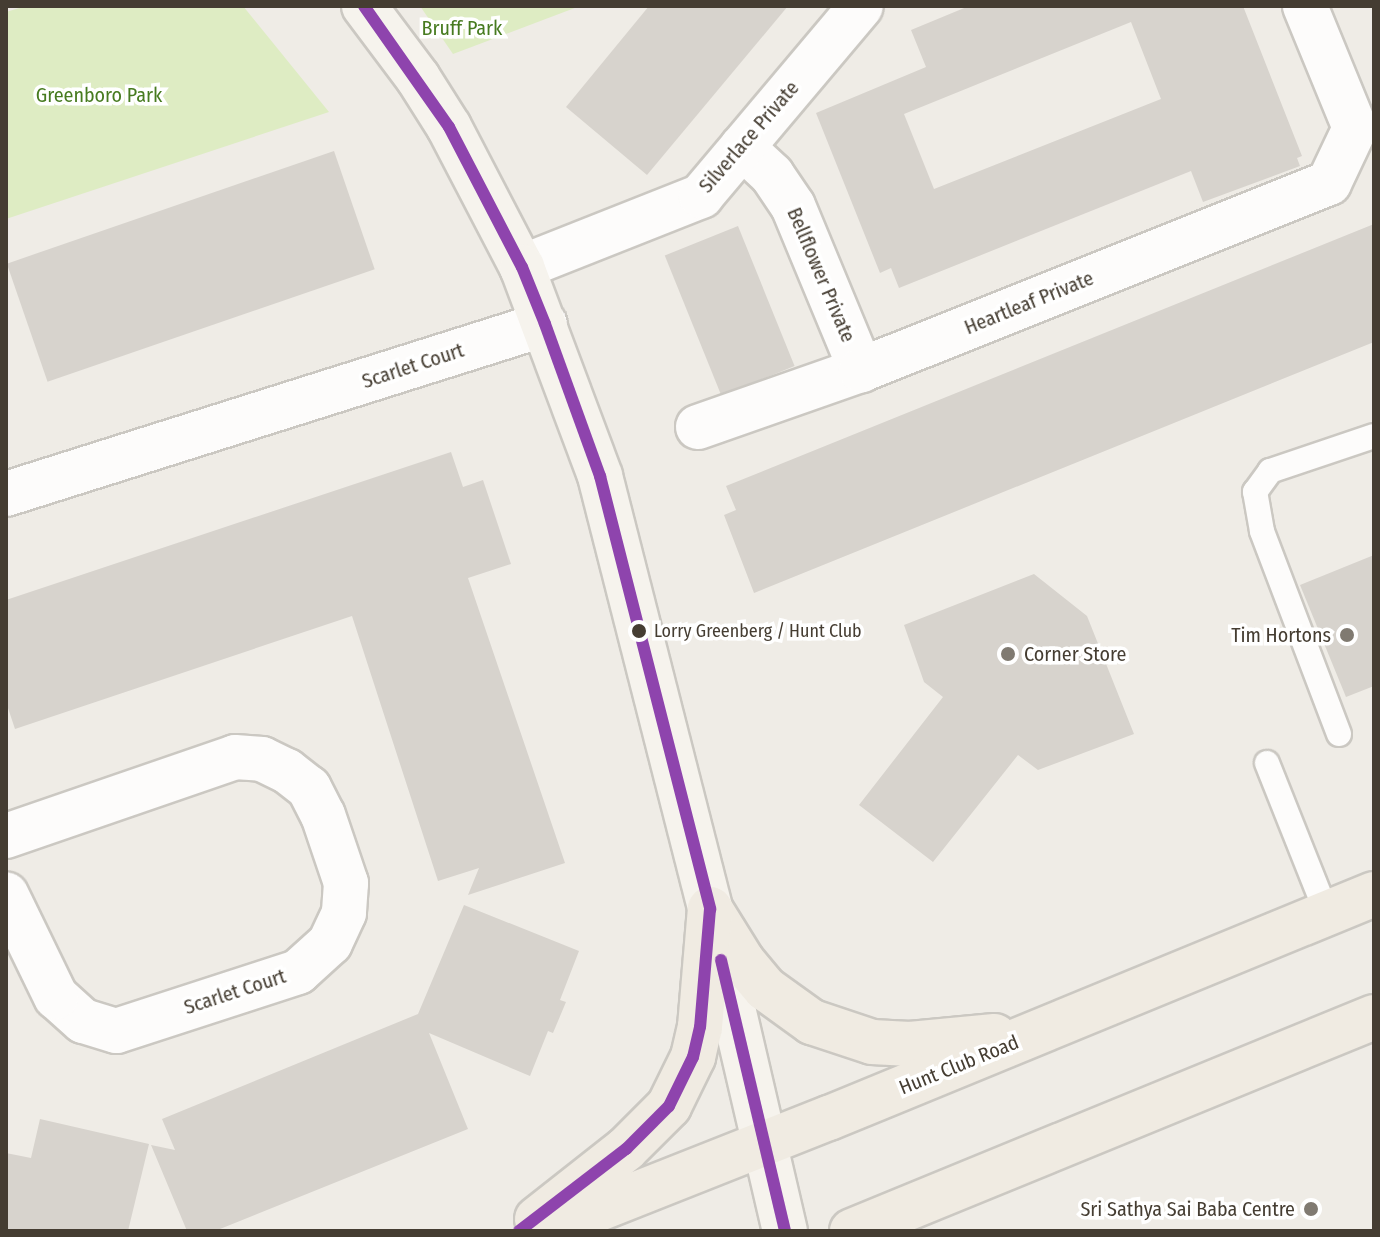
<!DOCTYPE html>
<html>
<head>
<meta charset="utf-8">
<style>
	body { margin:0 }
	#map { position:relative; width:1380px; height:1237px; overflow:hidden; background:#efece6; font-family:"Fira Sans Condensed",sans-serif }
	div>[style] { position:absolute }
	.green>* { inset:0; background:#deecc3 }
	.building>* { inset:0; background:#d7d3cd; transform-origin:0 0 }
	.roads { filter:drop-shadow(2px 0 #cbc8c2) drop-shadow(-2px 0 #cbc8c2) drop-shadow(0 2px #cbc8c2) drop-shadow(0 -2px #cbc8c2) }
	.lane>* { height:24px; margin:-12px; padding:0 12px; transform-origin:12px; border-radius:12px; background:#fdfcfb }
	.street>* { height:44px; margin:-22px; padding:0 22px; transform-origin:22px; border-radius:22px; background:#fdfcfb }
	.secondary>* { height:44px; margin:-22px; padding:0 22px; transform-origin:22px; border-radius:22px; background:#f6f3ed }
	.primary>* { height:44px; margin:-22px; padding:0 22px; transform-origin:22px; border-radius:22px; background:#f0ebe2 }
	.bus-1>* { height:12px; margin:-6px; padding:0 6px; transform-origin:6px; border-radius:6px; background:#8e44ad }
	.dots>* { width:22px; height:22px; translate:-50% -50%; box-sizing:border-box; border:4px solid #fff; border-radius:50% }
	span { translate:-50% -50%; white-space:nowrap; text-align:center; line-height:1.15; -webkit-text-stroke:7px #fff; paint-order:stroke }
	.bus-label { font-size:18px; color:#453d32 }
	.left { translate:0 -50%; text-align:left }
	.park-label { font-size:20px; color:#477b20 }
	.street-label { font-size:20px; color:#453d32 }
	.poi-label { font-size:20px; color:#453d32 }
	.right { translate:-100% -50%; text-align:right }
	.frame { position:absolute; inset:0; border:8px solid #453d32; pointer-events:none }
</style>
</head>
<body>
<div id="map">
	<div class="green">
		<i style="clip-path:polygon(26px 6px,243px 6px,329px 112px,6px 219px,6px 12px)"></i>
		<i style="clip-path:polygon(420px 6px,580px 6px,453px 54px)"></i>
	</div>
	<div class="building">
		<i style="clip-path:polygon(649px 6px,788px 6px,647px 175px,566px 107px)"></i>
		<i style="clip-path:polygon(evenodd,969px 6px,1243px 6px,1302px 156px,1297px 158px,1300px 166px,1203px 202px,1191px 171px,899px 288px,891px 268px,880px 273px,816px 113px,926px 67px,911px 30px,969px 6px,1131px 22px,1161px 99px,934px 189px,904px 114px,1131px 22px)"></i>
		<i style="left:334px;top:151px;width:125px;height:346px;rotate:71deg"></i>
		<i style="clip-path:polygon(1374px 224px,1374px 342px,754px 593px,724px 515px,736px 510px,726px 486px)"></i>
		<i style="left:738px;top:226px;width:151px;height:79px;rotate:68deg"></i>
		<i style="clip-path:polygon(451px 452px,463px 487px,483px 480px,511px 564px,468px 578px,565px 863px,468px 895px,479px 868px,438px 881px,352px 616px,15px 729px,6px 702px,6px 600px)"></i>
		<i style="clip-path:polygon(1374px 555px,1374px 686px,1346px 697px,1300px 585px)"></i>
		<i style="clip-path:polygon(1034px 574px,1087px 616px,1134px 734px,1038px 770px,1018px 755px,933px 862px,859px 805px,943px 697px,924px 682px,904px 625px)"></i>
		<i style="clip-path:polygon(464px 905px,579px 951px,560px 1000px,566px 1002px,553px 1033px,548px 1031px,530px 1076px,429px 1033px,468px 1129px,215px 1231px,187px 1231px,151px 1145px,175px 1150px,162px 1119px,418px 1014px)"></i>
		<i style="clip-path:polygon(40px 1119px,149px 1144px,128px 1231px,6px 1231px,6px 1153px,31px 1158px)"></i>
	</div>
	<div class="roads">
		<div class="lane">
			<i style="left:1339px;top:734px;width:217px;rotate:-110.8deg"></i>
			<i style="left:1262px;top:531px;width:40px;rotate:-100deg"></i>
			<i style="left:1255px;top:492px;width:26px;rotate:-54deg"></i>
			<i style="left:1270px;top:471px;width:110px;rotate:-18.6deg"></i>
			<i style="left:1267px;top:763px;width:162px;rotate:68.3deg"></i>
		</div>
		<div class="street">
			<i style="left:742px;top:147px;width:41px;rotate:43deg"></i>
			<i style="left:772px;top:175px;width:37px;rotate:56deg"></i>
			<i style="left:793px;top:206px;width:178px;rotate:67.5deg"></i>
			<i style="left:522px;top:267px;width:193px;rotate:-21.6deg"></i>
			<i style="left:701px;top:196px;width:248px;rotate:-49.9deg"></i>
			<i style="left:698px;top:427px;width:173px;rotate:-19.3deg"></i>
			<i style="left:861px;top:370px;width:504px;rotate:-21.78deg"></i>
			<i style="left:1329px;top:183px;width:61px;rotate:-64.7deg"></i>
			<i style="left:1355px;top:128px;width:132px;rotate:-112.3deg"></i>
			<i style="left:6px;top:494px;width:565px;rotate:-17.51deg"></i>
			<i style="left:6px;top:836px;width:242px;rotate:-19deg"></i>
			<i style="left:235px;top:757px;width:27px;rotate:4deg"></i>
			<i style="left:262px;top:759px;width:28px;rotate:26deg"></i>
			<i style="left:287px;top:771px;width:28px;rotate:38deg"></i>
			<i style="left:309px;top:788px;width:30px;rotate:63deg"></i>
			<i style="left:323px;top:815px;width:72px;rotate:71.3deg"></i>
			<i style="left:346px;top:883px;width:30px;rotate:94deg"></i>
			<i style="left:344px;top:913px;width:33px;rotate:115deg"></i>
			<i style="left:330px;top:943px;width:43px;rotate:137.8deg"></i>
			<i style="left:298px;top:972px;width:191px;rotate:162deg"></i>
			<i style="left:116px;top:1031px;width:34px;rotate:-163deg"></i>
			<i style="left:83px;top:1021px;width:36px;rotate:-138deg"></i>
			<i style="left:56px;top:997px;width:114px;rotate:-115.9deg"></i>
		</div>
		<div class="secondary">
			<i style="left:364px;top:6px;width:90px;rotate:53.1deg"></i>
			<i style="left:418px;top:78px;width:58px;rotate:57.7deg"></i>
			<i style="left:449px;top:127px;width:158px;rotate:62.5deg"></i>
			<i style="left:522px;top:267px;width:223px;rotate:69.5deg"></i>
			<i style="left:600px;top:476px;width:447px;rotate:75.7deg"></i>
			<i style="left:710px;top:909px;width:331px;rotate:76.9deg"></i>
		</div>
		<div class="primary">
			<i style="left:710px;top:909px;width:62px;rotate:58.1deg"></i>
			<i style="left:743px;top:962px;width:35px;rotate:50deg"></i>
			<i style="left:766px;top:989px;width:57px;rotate:35.7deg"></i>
			<i style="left:812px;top:1022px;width:63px;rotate:18.4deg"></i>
			<i style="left:872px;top:1042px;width:38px;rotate:3deg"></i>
			<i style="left:910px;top:1044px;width:85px;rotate:-5.4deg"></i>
			<i style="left:537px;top:1219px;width:113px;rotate:-38.2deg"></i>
			<i style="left:626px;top:1149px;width:61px;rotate:-45deg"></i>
			<i style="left:669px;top:1106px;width:55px;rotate:-63.9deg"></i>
			<i style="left:693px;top:1057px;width:31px;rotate:-77deg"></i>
			<i style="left:700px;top:1027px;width:118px;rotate:-85.2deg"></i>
			<i style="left:543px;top:1231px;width:308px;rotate:-21.6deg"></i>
			<i style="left:829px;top:1118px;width:589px;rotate:-22.34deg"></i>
			<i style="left:852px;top:1231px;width:564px;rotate:-22.29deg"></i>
		</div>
	</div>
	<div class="bus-1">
		<i style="left:364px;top:6px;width:148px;rotate:54.9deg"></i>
		<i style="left:449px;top:127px;width:158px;rotate:62.5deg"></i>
		<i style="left:522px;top:267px;width:61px;rotate:68deg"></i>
		<i style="left:545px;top:324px;width:162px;rotate:70.1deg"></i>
		<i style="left:600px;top:476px;width:447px;rotate:75.7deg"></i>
		<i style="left:710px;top:909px;width:118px;rotate:94.8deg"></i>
		<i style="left:700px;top:1027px;width:31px;rotate:103deg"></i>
		<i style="left:693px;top:1057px;width:55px;rotate:116.1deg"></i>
		<i style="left:669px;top:1106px;width:61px;rotate:135deg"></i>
		<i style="left:626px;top:1149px;width:135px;rotate:142.5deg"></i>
		<i style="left:721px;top:960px;width:278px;rotate:76.7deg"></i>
	</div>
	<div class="dots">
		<i style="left:639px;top:631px;background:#453d32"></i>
		<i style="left:1347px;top:635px;background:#807a71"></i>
		<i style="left:1008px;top:654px;background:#807a71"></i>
		<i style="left:1311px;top:1209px;background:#807a71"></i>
	</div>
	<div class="bus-label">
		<span class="left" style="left:654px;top:631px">Lorry Greenberg / Hunt Club</span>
	</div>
	<div class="park-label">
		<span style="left:462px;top:28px">Bruff Park</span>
		<span style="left:99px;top:95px">Greenboro Park</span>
	</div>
	<div class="street-label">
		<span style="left:749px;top:137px;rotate:-49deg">Silverlace Private</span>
		<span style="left:821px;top:275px;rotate:67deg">Bellflower Private</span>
		<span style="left:1029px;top:303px;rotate:-22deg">Heartleaf Private</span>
		<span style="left:413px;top:366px;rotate:-18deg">Scarlet Court</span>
		<span style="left:235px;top:992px;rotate:-18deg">Scarlet Court</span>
		<span style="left:959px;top:1065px;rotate:-22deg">Hunt Club Road</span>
	</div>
	<div class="poi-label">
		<span class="right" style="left:1331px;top:635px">Tim Hortons</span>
		<span class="left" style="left:1024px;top:654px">Corner Store</span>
		<span class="right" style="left:1295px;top:1209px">Sri Sathya Sai Baba Centre</span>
	</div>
	<div class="frame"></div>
</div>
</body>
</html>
